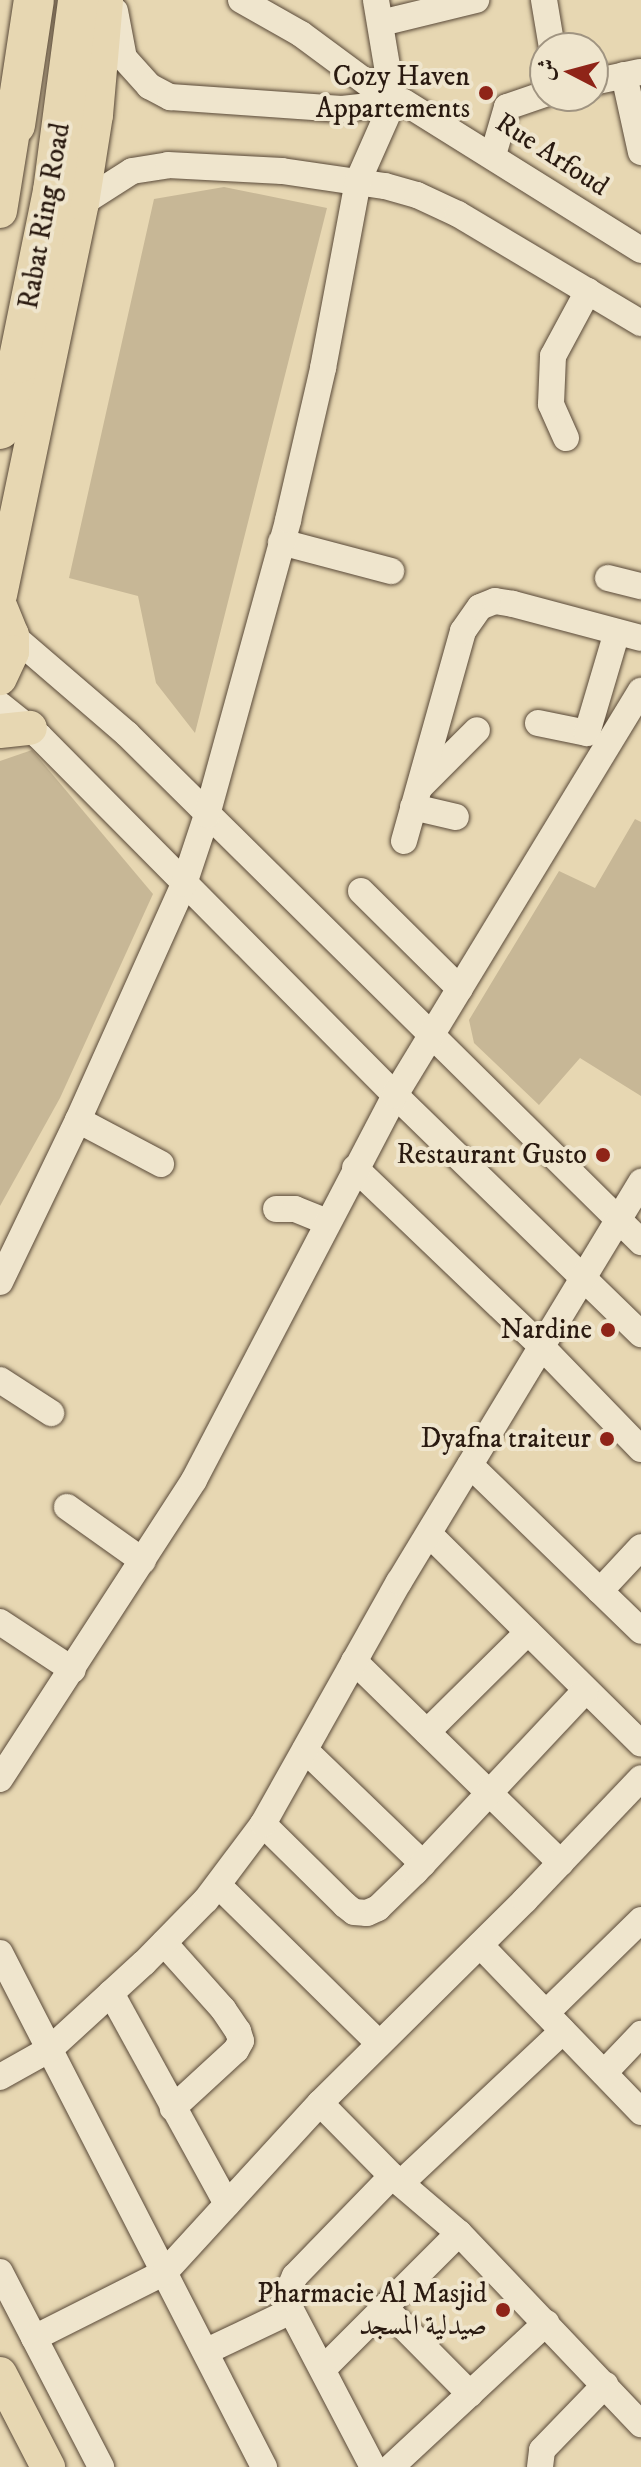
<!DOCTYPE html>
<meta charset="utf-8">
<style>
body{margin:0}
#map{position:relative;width:641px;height:2467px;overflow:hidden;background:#e7d7b2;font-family:"IM FELL DW Pica",Amiri,serif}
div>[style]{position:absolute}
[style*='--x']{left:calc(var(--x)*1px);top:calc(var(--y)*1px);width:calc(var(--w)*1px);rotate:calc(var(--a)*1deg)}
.green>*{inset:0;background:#c7b796}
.roads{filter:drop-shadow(0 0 2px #594938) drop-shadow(0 0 2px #594938)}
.minor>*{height:26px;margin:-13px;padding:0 13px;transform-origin:13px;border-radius:13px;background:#efe5cd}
.major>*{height:34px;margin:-17px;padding:0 17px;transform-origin:17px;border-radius:17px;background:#e7d7b2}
.highway>*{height:40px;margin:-20px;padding:0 20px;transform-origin:20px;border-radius:20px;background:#e7d7b2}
.dots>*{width:22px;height:22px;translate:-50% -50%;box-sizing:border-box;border:4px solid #efe5cd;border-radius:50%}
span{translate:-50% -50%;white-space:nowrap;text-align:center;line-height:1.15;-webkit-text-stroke:8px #efe5cd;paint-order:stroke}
.poi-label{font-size:28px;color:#2a1a10}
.right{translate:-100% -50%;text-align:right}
.street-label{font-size:28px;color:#2a1a10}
.north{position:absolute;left:529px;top:32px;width:80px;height:80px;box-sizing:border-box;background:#efe5cd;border:2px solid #a09481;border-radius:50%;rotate:276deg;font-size:22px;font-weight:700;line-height:32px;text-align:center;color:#2a1a10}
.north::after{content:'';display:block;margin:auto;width:28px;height:36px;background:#8f2418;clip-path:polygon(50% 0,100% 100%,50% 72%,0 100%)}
</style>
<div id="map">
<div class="green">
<div style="clip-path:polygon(224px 187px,327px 208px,195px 733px,156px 683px,138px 596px,69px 578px,154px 199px)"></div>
<div style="clip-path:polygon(32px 750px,153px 894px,60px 1098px,0 1206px,0 761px)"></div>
<div style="clip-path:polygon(635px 819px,641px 822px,641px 1096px,580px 1058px,539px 1105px,474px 1043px,469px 1020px,559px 871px,595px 888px)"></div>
</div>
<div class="roads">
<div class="minor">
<div style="--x:241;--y:0;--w:69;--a:29.5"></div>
<div style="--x:301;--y:34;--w:114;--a:36.5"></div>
<div style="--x:544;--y:0;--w:49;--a:80.5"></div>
<div style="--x:115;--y:11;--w:48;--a:79.2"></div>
<div style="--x:124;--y:58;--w:38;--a:48"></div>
<div style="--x:149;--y:86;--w:24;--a:28"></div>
<div style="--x:170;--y:97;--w:172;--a:4"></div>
<div style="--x:342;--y:109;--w:62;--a:-6.4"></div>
<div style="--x:404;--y:102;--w:279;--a:32"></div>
<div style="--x:381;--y:23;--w:98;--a:-13.6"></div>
<div style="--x:624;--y:75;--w:79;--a:77.6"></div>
<div style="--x:593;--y:82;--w:48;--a:-12"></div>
<div style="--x:493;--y:155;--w:50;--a:-73.7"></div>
<div style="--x:507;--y:107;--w:40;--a:-18.9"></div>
<div style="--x:82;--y:203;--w:59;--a:-32.6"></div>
<div style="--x:132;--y:171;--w:36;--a:-9"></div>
<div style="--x:168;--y:165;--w:114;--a:3"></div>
<div style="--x:282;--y:171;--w:104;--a:8.3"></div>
<div style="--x:385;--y:186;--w:33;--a:16"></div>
<div style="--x:417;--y:195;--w:45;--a:24.9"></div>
<div style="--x:458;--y:214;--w:213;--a:30.8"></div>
<div style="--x:566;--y:438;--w:37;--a:-114"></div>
<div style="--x:551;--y:404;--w:48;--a:-87.6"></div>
<div style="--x:553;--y:356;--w:74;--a:-61.7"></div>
<div style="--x:281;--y:542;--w:114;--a:14.8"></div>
<div style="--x:608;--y:578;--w:34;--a:14"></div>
<div style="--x:12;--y:635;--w:152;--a:40.7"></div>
<div style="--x:127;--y:734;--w:723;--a:44.66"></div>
<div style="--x:0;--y:705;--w:50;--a:38.5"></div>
<div style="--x:39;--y:736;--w:506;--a:45.24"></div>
<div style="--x:395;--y:1095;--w:343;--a:44.2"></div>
<div style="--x:538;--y:723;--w:50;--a:11.5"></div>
<div style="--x:587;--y:733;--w:105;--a:-73.5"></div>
<div style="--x:421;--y:786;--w:79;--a:-45"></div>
<div style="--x:413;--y:807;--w:44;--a:13.1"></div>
<div style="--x:404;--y:841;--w:218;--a:-74.3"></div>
<div style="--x:463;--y:631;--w:29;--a:-55"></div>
<div style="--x:480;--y:607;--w:16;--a:-22"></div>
<div style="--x:495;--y:601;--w:18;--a:9"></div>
<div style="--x:513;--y:604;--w:132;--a:14.9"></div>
<div style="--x:361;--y:891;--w:139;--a:44.7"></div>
<div style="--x:78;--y:1120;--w:94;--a:27.9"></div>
<div style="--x:355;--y:1168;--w:259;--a:43.7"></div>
<div style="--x:542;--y:1347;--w:142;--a:45.9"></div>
<div style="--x:276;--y:1209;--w:19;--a:0"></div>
<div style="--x:295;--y:1209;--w:35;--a:22"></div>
<div style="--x:0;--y:1282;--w:180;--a:-64.3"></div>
<div style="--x:78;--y:1120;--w:259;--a:-65.8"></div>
<div style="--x:184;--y:884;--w:73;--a:-71.6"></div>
<div style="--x:207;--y:815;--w:306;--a:-74.6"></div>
<div style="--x:288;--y:520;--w:156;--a:-77"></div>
<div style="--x:323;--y:368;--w:190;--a:-79.4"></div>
<div style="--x:358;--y:181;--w:86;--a:-66.1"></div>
<div style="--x:393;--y:102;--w:103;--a:-99.5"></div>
<div style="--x:0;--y:1380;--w:61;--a:32.9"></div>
<div style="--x:470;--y:1465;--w:238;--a:44.1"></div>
<div style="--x:67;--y:1507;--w:93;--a:35.4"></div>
<div style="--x:429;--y:1534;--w:298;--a:44.7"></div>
<div style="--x:600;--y:1591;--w:60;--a:-47"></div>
<div style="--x:0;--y:1622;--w:87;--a:33.3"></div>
<div style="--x:354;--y:1661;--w:289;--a:44.3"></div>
<div style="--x:427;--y:1732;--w:142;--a:-44.7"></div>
<div style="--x:305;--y:1750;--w:164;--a:44"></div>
<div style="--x:0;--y:1779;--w:356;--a:-57"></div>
<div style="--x:194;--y:1480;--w:434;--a:-62.4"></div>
<div style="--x:395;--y:1095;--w:473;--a:-58.7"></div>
<div style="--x:263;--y:1824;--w:115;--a:44.6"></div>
<div style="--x:345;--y:1905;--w:11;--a:38"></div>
<div style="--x:354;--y:1912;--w:13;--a:4"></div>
<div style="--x:367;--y:1913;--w:12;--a:-24"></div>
<div style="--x:378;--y:1908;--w:52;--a:-44.2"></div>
<div style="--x:415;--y:1872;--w:248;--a:-46.8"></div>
<div style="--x:218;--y:1885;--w:226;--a:44.5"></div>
<div style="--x:164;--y:1943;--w:89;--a:48.2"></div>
<div style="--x:223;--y:2009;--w:27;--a:56"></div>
<div style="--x:238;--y:2031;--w:10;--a:73"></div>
<div style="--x:241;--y:2041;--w:10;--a:119"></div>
<div style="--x:236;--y:2050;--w:86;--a:137.4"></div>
<div style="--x:480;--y:1945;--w:232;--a:46"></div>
<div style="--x:0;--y:1953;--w:578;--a:62.81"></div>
<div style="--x:111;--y:1993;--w:241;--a:61.2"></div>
<div style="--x:546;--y:2013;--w:133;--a:-44.4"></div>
<div style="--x:604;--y:2073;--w:54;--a:-46.5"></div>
<div style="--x:0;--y:2077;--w:57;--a:-29.2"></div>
<div style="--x:50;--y:2049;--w:127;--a:-42.5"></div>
<div style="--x:144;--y:1963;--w:88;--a:-45.5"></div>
<div style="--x:206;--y:1900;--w:95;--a:-53.1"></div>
<div style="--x:263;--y:1824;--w:278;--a:-60.7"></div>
<div style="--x:399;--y:1582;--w:468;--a:-58.8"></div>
<div style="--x:320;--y:2103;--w:103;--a:45.4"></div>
<div style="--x:392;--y:2176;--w:88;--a:40.4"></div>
<div style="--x:459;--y:2233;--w:264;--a:46.4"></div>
<div style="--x:401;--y:2183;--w:222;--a:-43.2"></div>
<div style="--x:0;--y:2272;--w:220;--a:62.6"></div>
<div style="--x:385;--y:2308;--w:121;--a:45.3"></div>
<div style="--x:34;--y:2338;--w:147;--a:-26.7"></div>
<div style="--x:165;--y:2272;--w:229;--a:-47.5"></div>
<div style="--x:320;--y:2103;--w:289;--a:-44.7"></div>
<div style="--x:525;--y:1900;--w:168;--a:-46.4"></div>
<div style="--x:207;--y:2351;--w:93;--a:-25.5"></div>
<div style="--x:323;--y:2369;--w:192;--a:-45"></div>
<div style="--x:373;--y:2467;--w:190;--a:-117.6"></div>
<div style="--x:285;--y:2299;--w:25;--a:-67"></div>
<div style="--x:295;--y:2276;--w:139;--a:-45.9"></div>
<div style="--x:391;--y:2467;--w:212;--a:-42.9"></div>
<div style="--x:540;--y:2467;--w:17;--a:-83"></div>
<div style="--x:542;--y:2450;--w:91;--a:-45.9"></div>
</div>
<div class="major">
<div style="--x:0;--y:211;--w:112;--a:-80.8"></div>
<div style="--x:0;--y:595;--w:400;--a:-78.2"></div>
<div style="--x:82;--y:203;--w:89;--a:-81"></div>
<div style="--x:96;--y:115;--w:115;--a:-85"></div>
<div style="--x:0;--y:606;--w:31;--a:68"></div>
<div style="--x:12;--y:635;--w:17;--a:90"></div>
<div style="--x:12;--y:652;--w:29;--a:115"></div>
<div style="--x:0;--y:731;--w:30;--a:-6"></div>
<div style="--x:0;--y:2374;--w:105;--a:62.7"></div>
</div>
<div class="highway">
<div style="--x:15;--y:125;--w:126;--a:-81.4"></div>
<div style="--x:0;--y:429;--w:68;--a:-74.7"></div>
<div style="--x:18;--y:363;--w:176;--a:-78.5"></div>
<div style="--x:53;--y:191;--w:193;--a:-82.5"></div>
</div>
</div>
<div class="dots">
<div style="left:486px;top:93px;background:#8f2418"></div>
<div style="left:603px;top:1155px;background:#8f2418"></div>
<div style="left:608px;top:1330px;background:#8f2418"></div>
<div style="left:607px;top:1439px;background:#8f2418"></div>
<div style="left:503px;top:2310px;background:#8f2418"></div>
</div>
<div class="poi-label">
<span class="right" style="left:470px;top:93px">Cozy Haven<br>Appartements</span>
<span class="right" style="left:587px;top:1155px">Restaurant Gusto</span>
<span class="right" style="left:592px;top:1330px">Nardine</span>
<span class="right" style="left:591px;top:1439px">Dyafna traiteur</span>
<span class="right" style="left:487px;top:2310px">Pharmacie Al Masjid<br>صيدلية المسجد</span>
</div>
<div class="street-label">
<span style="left:552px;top:155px;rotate:33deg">Rue Arfoud</span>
<span style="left:45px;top:216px;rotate:-80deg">Rabat Ring Road</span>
</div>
<div class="north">ش</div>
</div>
